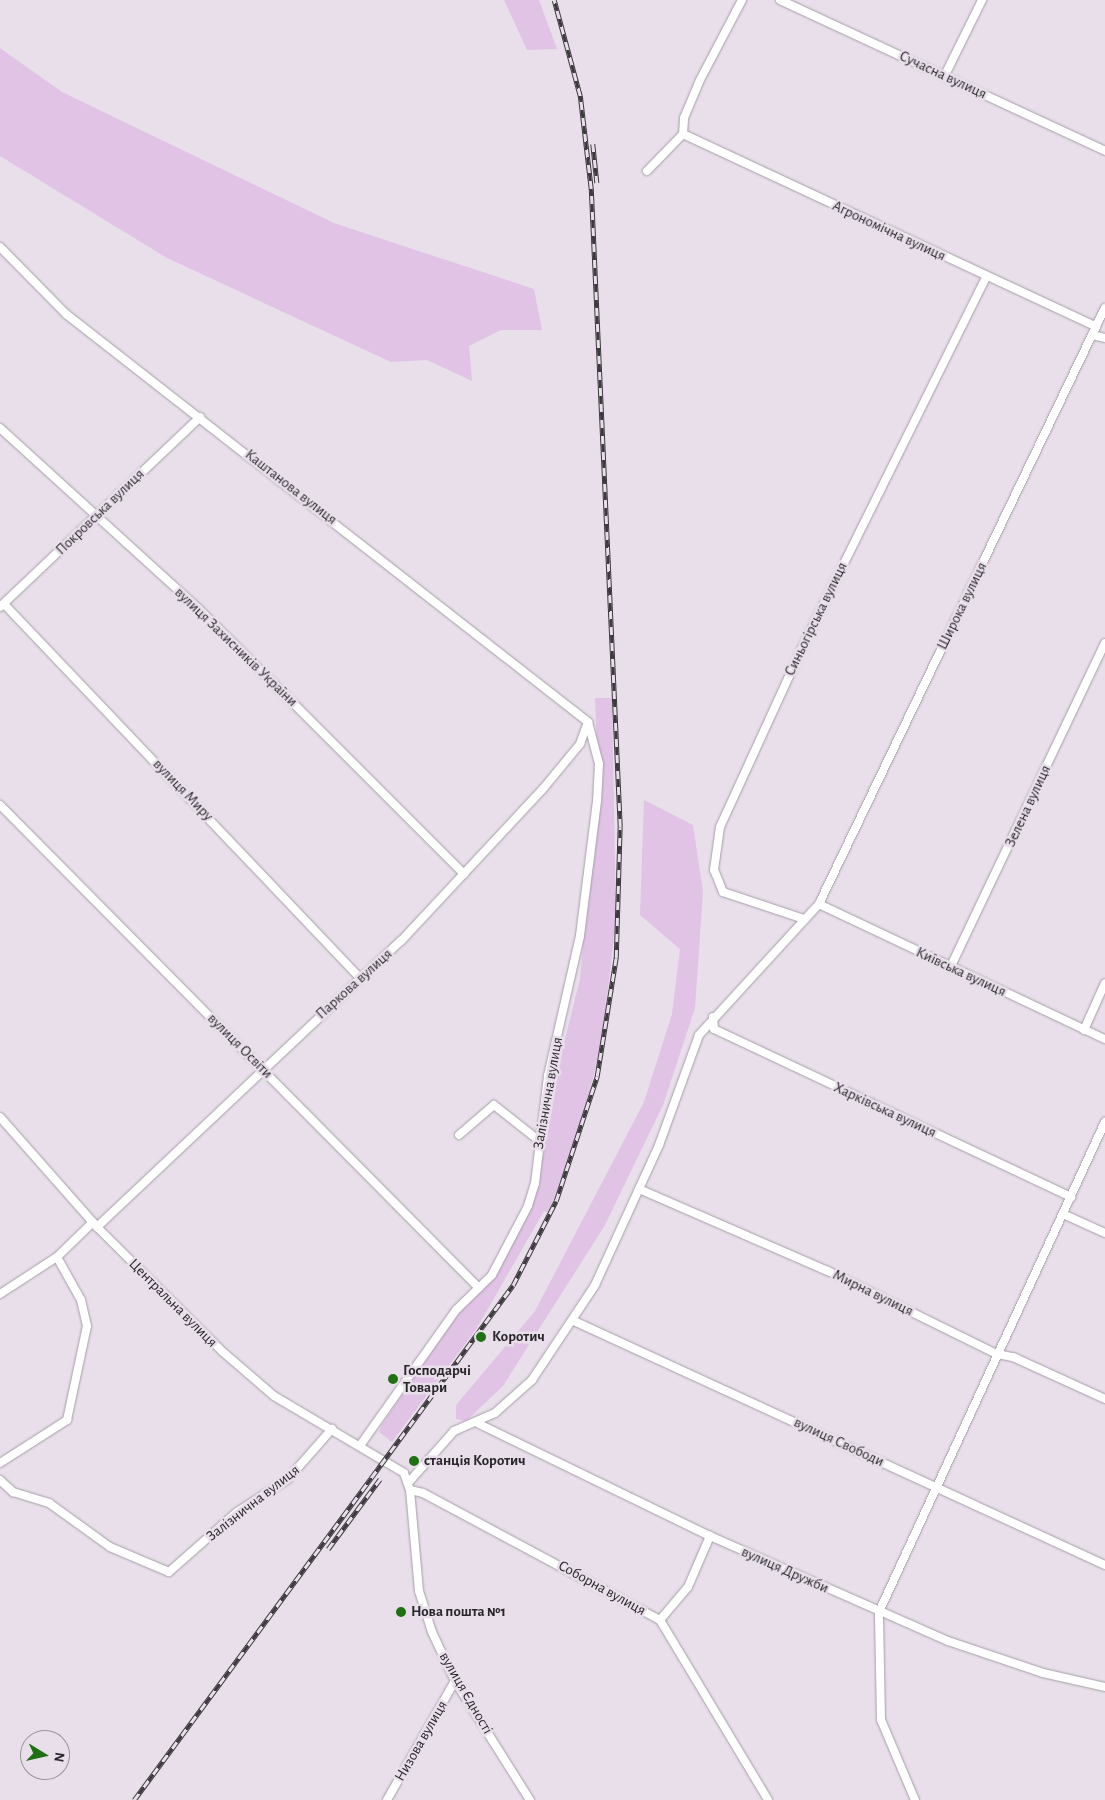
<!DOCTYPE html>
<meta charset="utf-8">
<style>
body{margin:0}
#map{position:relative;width:1105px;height:1800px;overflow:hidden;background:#e8dfea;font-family:"Alegreya Sans",sans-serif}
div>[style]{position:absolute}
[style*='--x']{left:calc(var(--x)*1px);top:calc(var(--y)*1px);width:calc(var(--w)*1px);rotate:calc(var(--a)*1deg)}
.green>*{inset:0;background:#e1c3e6}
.roads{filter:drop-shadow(0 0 1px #a69da8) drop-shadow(0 0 1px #a69da8)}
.minor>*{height:8px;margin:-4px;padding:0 4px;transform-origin:4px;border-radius:4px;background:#fff}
.rail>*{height:4.5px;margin-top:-2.25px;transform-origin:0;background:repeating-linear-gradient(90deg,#e8dfea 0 8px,#3d3a3e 0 16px);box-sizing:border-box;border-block:1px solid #3d3a3e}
.dots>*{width:14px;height:14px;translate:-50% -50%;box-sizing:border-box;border:2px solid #e8dfea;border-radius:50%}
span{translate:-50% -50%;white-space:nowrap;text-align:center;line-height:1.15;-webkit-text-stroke:5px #e8dfea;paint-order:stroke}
.street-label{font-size:15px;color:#2a272b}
.poi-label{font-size:15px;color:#2a272b;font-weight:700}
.left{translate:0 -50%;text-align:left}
.north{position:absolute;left:20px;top:1730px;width:50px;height:50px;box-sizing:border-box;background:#e8dfea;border:1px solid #9c959e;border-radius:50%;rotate:99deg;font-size:14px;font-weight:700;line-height:20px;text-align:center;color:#2a272b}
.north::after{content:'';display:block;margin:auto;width:18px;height:22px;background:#216f15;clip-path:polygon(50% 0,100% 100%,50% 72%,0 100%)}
</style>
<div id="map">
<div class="green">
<div style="clip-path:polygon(504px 0,539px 0,557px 49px,527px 50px)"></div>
<div style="clip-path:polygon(0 48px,62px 92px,334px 223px,534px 289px,542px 330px,501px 330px,469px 346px,472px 381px,427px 360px,391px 362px,167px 258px,0 156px)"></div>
<div style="clip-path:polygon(595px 698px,612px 698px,616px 919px,602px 1042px,583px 1117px,549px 1213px,544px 1211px,477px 1328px,392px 1442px,379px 1432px,381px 1426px,457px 1314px,484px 1285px,527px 1208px,542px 1161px,545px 1119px,580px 979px,598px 773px)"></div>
<div style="clip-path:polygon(644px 800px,693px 825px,703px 892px,695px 1008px,663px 1105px,605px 1225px,503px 1386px,466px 1421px,456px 1419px,456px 1405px,535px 1311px,644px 1102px,672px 1014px,680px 949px,640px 915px)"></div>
</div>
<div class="roads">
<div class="minor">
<div style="--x:780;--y:0;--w:358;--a:24.9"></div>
<div style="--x:945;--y:75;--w:84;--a:-63.7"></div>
<div style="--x:683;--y:134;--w:456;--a:25"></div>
<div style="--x:647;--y:171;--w:52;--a:-45.8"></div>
<div style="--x:683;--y:134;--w:16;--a:-86"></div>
<div style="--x:684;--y:118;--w:41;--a:-67.2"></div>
<div style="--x:700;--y:80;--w:90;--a:-62.3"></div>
<div style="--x:0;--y:247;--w:94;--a:45.4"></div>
<div style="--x:66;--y:314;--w:663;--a:38.01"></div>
<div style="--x:588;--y:722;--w:43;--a:75.3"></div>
<div style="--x:599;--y:764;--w:37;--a:93"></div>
<div style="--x:597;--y:801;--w:136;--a:97.2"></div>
<div style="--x:580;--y:936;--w:144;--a:102.9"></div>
<div style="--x:548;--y:1076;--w:108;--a:96.9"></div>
<div style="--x:535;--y:1183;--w:24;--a:107"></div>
<div style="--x:528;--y:1206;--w:78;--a:117.6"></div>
<div style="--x:492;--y:1275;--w:50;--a:135.8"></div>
<div style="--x:456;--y:1310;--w:164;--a:125.3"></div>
<div style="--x:1092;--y:335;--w:13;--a:13"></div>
<div style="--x:0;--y:428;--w:269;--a:42.3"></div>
<div style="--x:199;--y:609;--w:375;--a:45"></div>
<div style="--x:4;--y:604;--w:516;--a:46.41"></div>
<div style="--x:0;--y:607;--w:276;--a:-43.5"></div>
<div style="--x:0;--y:805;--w:680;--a:45.24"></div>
<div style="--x:819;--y:904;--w:316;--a:25.3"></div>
<div style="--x:804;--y:919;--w:85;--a:-161.6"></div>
<div style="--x:723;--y:892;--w:24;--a:-112"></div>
<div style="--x:714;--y:870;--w:43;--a:-82.1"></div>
<div style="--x:720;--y:827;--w:199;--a:-65.4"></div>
<div style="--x:803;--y:646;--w:413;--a:-63.6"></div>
<div style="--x:950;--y:968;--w:360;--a:-64.5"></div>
<div style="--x:713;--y:1017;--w:12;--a:85"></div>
<div style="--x:714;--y:1029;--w:395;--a:25.2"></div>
<div style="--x:1084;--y:1030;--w:51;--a:-65.9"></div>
<div style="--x:0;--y:1117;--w:147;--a:48.6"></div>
<div style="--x:97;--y:1227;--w:177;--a:44.8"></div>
<div style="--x:223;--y:1352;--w:67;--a:40.8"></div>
<div style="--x:274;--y:1396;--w:151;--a:30.6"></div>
<div style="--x:404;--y:1473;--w:18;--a:71"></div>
<div style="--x:410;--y:1490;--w:101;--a:84.9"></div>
<div style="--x:419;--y:1591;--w:43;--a:72.4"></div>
<div style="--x:432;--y:1632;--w:54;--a:64.9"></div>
<div style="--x:455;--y:1681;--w:141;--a:57.8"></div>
<div style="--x:459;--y:1135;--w:46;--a:-40.6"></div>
<div style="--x:494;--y:1105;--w:55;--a:38.3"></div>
<div style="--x:639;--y:1189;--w:206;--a:23.5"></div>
<div style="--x:828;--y:1271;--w:188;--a:26.2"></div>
<div style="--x:997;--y:1354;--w:16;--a:11"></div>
<div style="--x:1013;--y:1357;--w:101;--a:24.5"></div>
<div style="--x:1063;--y:1214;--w:46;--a:24.3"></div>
<div style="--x:97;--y:1227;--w:417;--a:-43.3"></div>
<div style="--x:401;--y:941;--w:207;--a:-47"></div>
<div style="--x:542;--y:790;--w:60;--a:-50.4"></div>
<div style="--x:580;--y:744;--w:23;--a:-70"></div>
<div style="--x:0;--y:1294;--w:68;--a:-33"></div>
<div style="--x:57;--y:1257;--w:50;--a:-44.2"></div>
<div style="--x:574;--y:1321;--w:584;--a:24.68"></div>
<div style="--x:477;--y:1423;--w:259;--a:25.9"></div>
<div style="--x:710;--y:1536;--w:260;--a:23.8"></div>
<div style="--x:948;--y:1641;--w:100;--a:18.6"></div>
<div style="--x:1043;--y:1673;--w:64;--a:12.7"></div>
<div style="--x:0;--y:1463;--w:80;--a:-32.7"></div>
<div style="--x:67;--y:1420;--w:96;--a:-78"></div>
<div style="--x:87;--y:1326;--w:27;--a:-103"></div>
<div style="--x:81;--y:1300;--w:49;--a:-119.2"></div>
<div style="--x:0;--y:1480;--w:18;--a:43"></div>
<div style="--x:13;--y:1492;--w:38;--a:17"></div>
<div style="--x:49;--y:1503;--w:75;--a:35.8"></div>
<div style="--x:110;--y:1547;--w:64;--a:23"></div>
<div style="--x:169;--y:1572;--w:91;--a:-41.4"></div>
<div style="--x:237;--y:1512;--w:61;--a:-32.9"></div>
<div style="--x:288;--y:1479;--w:67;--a:-48.7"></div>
<div style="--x:408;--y:1483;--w:69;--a:-48.5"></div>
<div style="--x:454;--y:1431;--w:45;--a:-23.7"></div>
<div style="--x:495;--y:1413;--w:50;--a:-41.7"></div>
<div style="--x:532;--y:1380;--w:114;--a:-56.4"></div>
<div style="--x:595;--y:1285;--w:154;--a:-65.4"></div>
<div style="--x:659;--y:1145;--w:117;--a:-70"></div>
<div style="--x:699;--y:1035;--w:178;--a:-47.5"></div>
<div style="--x:819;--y:904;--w:661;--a:-64.37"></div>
<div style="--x:410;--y:1490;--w:13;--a:13"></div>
<div style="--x:423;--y:1493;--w:269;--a:28.2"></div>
<div style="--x:660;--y:1620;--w:210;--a:59"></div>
<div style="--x:660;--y:1620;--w:43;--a:-49.7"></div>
<div style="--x:688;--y:1587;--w:56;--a:-66.7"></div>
<div style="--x:387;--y:1800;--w:137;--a:-60.3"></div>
<div style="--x:915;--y:1800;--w:87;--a:-113"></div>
<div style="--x:881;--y:1720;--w:108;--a:-91.1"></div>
<div style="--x:879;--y:1612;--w:540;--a:-65.24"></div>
</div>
</div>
<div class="rail">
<div style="--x:593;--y:144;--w:39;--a:84"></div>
<div style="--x:328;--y:1549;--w:87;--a:-53.4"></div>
<div style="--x:134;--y:1800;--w:639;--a:-53.65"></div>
<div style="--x:513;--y:1285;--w:94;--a:-62.9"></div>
<div style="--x:556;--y:1201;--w:132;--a:-71.8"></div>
<div style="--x:597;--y:1076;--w:120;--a:-80.9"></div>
<div style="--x:616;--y:958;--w:131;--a:-88.3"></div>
<div style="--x:620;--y:827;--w:639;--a:-92.6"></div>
<div style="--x:591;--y:189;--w:94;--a:-96.7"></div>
<div style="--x:580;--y:96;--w:99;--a:-105.2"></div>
</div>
<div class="dots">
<div style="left:481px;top:1337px;background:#216f15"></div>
<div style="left:393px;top:1379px;background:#216f15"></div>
<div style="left:414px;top:1461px;background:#216f15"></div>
<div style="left:401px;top:1612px;background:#216f15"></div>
</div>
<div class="street-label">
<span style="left:943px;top:75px;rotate:25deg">Сучасна вулиця</span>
<span style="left:889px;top:231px;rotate:25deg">Агрономічна вулиця</span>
<span style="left:291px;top:487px;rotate:38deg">Каштанова вулиця</span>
<span style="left:100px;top:512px;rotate:-44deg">Покровська вулиця</span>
<span style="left:962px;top:606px;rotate:-64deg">Широка вулиця</span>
<span style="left:816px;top:619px;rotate:-64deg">Синьогірська вулиця</span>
<span style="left:236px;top:647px;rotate:44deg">вулиця Захисників України</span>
<span style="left:183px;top:790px;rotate:46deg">вулиця Миру</span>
<span style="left:1028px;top:806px;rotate:-65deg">Зелена вулиця</span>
<span style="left:961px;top:972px;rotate:25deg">Київська вулиця</span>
<span style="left:354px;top:984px;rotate:-42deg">Паркова вулиця</span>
<span style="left:240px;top:1046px;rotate:45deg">вулиця Освіти</span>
<span style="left:548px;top:1093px;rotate:-80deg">Залізнична вулиця</span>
<span style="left:885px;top:1110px;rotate:25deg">Харківська вулиця</span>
<span style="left:873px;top:1293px;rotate:26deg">Мирна вулиця</span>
<span style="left:173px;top:1303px;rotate:45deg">Центральна вулиця</span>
<span style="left:839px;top:1442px;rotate:25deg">вулиця Свободи</span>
<span style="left:253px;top:1503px;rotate:-38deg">Залізнична вулиця</span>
<span style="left:785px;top:1570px;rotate:24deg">вулиця Дружби</span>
<span style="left:602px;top:1588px;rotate:29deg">Соборна вулиця</span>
<span style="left:466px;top:1693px;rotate:60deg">вулиця Єдності</span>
<span style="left:421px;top:1741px;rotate:-60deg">Низова вулиця</span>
</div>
<div class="poi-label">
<span class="left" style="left:492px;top:1337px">Коротич</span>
<span class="left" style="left:403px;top:1379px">Господарчі<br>Товари</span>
<span class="left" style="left:424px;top:1461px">станція Коротич</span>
<span class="left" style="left:411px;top:1612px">Нова пошта №1</span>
</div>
<div class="north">N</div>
</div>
